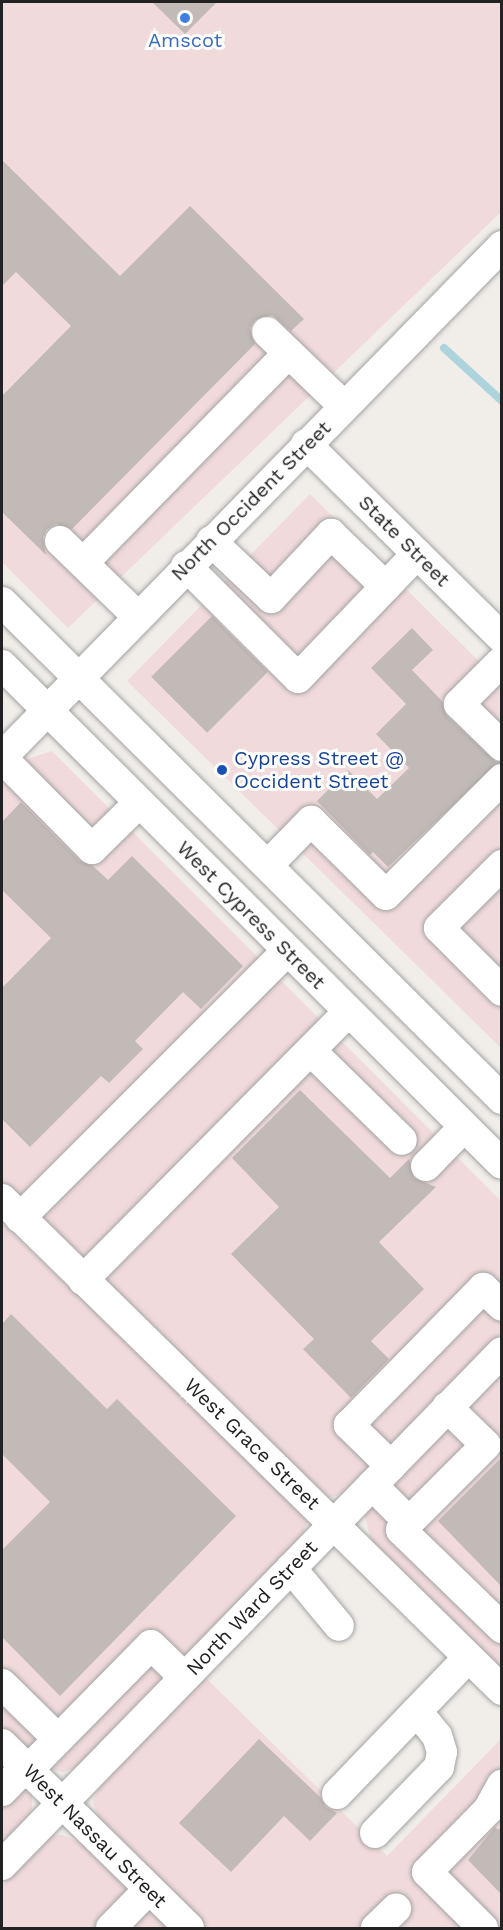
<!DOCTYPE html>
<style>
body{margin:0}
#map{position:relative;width:503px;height:1930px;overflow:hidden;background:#f1eee9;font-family:"Work Sans",sans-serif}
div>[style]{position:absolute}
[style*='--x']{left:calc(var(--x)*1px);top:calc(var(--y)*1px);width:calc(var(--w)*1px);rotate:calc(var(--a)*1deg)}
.commercial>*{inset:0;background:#f1dadb}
.stream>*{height:8px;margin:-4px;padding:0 4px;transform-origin:4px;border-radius:4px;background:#add4dc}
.building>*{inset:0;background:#c2bab6;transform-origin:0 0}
.roads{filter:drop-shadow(0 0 2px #a3a3a3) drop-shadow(0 0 2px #a3a3a3)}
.minor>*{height:30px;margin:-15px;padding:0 15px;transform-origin:15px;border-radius:15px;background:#fff}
.dots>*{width:16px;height:16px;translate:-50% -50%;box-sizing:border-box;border:3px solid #fff;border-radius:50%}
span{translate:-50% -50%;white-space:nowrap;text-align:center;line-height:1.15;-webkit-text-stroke:6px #fff;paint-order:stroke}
.shop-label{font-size:20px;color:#366cbe}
.street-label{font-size:20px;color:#222}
.transit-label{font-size:20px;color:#164399}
.left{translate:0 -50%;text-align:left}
.frame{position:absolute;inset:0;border:3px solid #222;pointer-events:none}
</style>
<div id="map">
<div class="commercial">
<div style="clip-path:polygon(2px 2px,501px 2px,501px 212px,68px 628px,2px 562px)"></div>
<div style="clip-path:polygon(310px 494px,501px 683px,501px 1048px,127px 681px)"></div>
<div style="clip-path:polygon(52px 751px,501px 1201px,501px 1333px,344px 1494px,330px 1497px,317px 1492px,2px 1185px,2px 786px,27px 759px)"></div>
<div style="clip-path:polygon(2px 1223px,304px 1513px,307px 1522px,302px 1538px,83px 1765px,63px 1772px,44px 1767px,2px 1726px)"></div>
<div style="clip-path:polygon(501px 1370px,501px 1675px,373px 1548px,365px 1517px,366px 1508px)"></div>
<div style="clip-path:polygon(203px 1675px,387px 1856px,501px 1739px,501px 1928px,206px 1928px,99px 1821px,93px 1802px,101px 1782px)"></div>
<div style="clip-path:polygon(2px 1761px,32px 1791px,32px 1808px,24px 1826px,2px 1848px)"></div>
<div style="clip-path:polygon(49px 1835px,63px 1835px,89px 1847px,172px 1928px,2px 1928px,2px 1885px)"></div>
</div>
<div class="stream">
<div style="--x:444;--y:348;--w:79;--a:42.4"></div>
</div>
<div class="building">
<div style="clip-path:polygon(152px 2px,217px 2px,185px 34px)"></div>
<div style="clip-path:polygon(2px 160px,120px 276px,190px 206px,304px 319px,291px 331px,272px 315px,255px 320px,250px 328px,255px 344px,72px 529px,56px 524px,47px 529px,43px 537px,46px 555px,2px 512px,2px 396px,71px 326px,16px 272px,2px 286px)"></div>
<div style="left:212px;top:616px;width:79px;height:86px;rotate:45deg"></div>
<div style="clip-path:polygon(412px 628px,433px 650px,412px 670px,442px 701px,447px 716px,497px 763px,388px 867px,373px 852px,370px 855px,317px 801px,348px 770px,377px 799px,409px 768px,376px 734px,406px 704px,371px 668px)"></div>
<div style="clip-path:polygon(21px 802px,80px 861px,93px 866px,108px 880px,132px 856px,243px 966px,201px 1009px,183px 992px,135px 1041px,143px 1049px,109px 1083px,101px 1076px,30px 1147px,2px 1119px,2px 988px,51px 938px,2px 890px,2px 822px)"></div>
<div style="clip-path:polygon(300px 1090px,390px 1178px,409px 1159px,414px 1178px,436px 1187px,379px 1242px,424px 1289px,371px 1341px,389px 1359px,351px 1398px,303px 1349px,314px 1339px,231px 1254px,279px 1207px,232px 1158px)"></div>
<div style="clip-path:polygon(11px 1314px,107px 1409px,117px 1399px,236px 1516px,60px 1696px,2px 1637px,2px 1550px,50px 1502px,2px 1454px,2px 1324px)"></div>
<div style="clip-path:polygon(501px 1458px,501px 1586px,438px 1521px)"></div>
<div style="clip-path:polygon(259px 1739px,320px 1797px,326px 1807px,337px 1813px,310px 1841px,284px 1816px,231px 1872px,179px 1823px)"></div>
<div style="clip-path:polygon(495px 1827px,498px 1830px,501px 1827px,501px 1894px,468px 1860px)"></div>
</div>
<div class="roads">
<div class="minor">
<div style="--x:267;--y:332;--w:107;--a:43.9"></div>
<div style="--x:306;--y:444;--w:276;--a:44.7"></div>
<div style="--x:60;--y:541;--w:107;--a:44.2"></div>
<div style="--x:211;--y:541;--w:83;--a:43.5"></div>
<div style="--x:271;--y:598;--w:88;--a:-46.8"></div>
<div style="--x:331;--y:534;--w:76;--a:43.9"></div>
<div style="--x:83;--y:563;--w:294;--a:-45.6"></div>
<div style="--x:186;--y:566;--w:158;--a:45"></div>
<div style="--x:298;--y:678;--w:172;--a:-46.2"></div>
<div style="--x:2;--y:602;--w:705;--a:44.83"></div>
<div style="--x:502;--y:661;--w:61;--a:135"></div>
<div style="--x:459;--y:704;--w:60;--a:44.3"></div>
<div style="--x:2;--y:665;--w:706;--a:44.94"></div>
<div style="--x:2;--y:757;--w:715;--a:-45.62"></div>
<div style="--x:2;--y:758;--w:128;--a:45.3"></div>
<div style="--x:92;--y:849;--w:66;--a:-44.4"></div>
<div style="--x:268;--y:865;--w:62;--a:-45.7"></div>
<div style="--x:311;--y:821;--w:105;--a:44.6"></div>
<div style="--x:386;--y:895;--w:164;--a:-45"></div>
<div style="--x:502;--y:865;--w:89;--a:135"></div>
<div style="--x:439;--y:928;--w:89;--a:45"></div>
<div style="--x:311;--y:1051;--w:127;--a:44.4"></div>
<div style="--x:426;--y:1166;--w:54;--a:-45.7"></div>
<div style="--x:2;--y:1199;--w:701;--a:44.48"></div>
<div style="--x:20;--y:1218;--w:378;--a:-45"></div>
<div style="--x:83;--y:1280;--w:377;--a:-45.3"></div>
<div style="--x:447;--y:1407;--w:54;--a:44.3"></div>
<div style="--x:486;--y:1445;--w:120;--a:135"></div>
<div style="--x:401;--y:1530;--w:141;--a:44.1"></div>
<div style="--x:391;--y:1466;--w:59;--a:-135.7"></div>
<div style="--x:349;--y:1425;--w:192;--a:-45.6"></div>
<div style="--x:483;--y:1288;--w:26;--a:43"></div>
<div style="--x:372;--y:1485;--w:52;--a:45"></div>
<div style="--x:291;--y:1568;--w:75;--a:50.4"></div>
<div style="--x:2;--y:1684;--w:78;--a:44.5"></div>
<div style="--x:2;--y:1744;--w:262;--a:44.5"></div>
<div style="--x:28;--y:1770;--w:175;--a:-45.5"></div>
<div style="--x:151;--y:1645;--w:46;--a:44.1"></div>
<div style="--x:2;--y:1791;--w:33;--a:-46"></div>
<div style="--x:337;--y:1794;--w:189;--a:-46.1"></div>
<div style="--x:375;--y:1833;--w:92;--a:-45.9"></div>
<div style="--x:439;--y:1767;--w:15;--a:-79"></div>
<div style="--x:442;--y:1752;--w:17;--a:-107"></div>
<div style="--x:437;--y:1736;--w:32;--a:-129"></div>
<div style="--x:2;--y:1865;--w:716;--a:-45.74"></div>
<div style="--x:111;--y:1928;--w:54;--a:-45.7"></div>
<div style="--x:376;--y:1928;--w:28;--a:-44"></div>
<div style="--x:483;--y:1928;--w:79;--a:-135"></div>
<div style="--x:427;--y:1872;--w:87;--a:-45.5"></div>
<div style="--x:488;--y:1810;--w:29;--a:-61"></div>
</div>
</div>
<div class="dots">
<div style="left:185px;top:18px;background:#3f7fe0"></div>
<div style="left:222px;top:770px;background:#1a4fb4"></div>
</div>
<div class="shop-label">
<span style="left:185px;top:40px">Amscot</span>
</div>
<div class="street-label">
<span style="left:251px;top:501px;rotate:-45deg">North Occident Street</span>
<span style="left:404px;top:541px;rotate:45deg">State Street</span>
<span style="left:251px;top:915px;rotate:45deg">West Cypress Street</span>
<span style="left:252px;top:1444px;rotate:44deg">West Grace Street</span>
<span style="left:252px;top:1608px;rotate:-46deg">North Ward Street</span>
<span style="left:95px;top:1836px;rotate:45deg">West Nassau Street</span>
</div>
<div class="transit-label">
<span class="left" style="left:234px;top:770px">Cypress Street @<br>Occident Street</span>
</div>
<div class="frame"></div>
</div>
